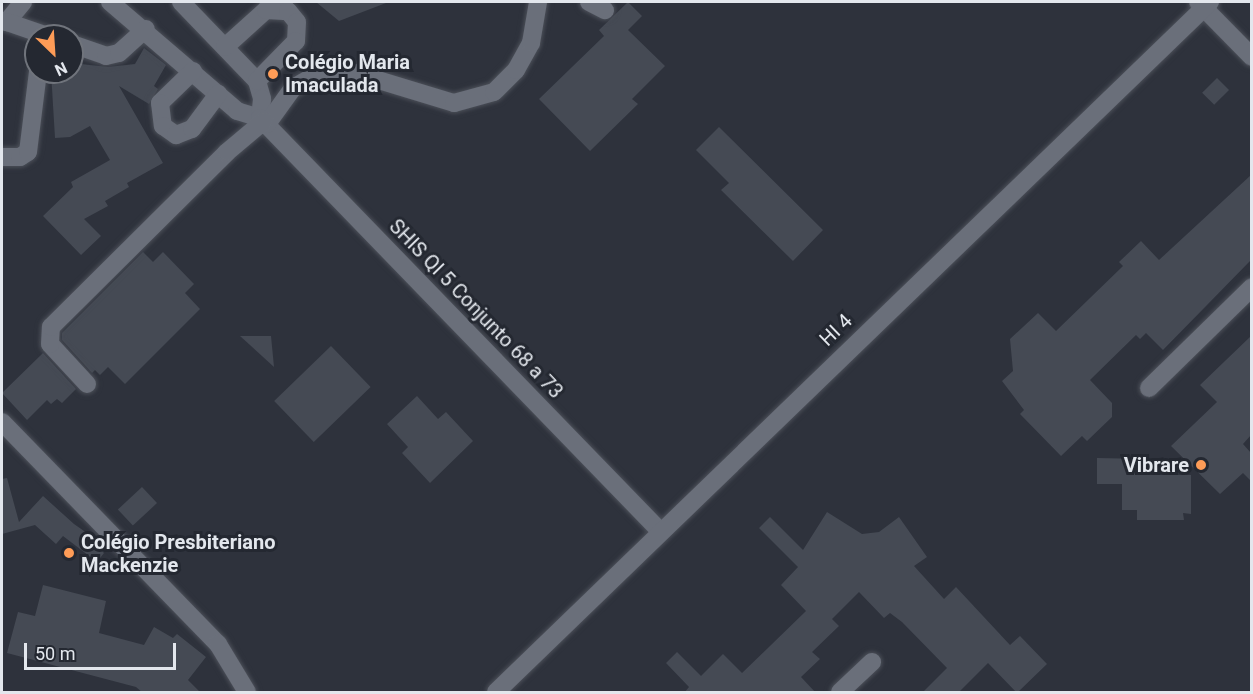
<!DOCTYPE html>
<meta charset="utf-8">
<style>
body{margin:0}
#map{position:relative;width:1253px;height:694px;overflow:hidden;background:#2e323c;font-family:Roboto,sans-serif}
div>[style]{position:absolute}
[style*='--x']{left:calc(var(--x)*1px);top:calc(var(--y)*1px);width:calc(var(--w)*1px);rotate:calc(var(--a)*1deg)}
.building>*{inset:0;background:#454a54;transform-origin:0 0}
.roads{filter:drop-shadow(0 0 2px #4b4f58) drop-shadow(0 0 2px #4b4f58)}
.minor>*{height:18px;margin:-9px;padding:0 9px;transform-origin:9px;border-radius:9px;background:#6a6f7a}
.dots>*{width:16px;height:16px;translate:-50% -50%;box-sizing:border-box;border:3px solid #242831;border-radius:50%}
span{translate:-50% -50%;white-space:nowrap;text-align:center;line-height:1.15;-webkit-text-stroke:6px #242831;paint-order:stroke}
.poi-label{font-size:20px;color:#e3e7ed;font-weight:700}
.left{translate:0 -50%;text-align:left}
.right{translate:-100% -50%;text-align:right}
.street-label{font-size:20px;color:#e3e7ed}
.frame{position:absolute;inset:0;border:3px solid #e3e7ed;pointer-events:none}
.north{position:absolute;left:24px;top:24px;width:60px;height:60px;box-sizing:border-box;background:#242831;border:2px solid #70747c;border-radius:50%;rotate:155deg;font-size:16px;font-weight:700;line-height:24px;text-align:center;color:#e3e7ed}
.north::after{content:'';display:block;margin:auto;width:21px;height:27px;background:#fe9c57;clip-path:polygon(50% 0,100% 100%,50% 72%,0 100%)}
.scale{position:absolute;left:24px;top:643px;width:152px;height:27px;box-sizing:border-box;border:3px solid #e3e7ed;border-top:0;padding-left:8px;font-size:18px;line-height:21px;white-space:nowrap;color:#e3e7ed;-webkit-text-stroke:4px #242831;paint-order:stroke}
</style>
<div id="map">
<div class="building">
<div style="clip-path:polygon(316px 2px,385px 2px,386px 3px,339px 21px)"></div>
<div style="clip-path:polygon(628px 2px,642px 16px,628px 30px,665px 66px,632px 99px,638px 104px,590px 151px,539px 99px,604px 36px,599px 30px)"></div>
<div style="clip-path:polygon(144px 48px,166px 65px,154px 86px,158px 89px,149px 104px,119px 86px,163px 163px,127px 183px,129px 187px,105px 201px,108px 206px,84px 219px,101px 236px,81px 255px,43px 216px,73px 187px,71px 182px,110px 160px,90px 126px,70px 137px,55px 138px,51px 72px,72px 72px,72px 63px,108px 67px,135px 64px)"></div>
<div style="left:1217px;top:78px;width:17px;height:21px;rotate:45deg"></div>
<div style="clip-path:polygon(719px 127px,823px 230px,793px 261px,721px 190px,729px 183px,696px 150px)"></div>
<div style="clip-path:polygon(1251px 175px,1251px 260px,1163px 350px,1146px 333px,1140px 339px,1136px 335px,1090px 380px,1112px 403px,1112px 417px,1087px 441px,1082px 436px,1061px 456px,1020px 414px,1024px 410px,1002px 381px,1013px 371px,1010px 339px,1038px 313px,1056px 331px,1123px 266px,1119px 262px,1141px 241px,1159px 260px)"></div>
<div style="clip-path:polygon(143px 252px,153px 262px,163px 252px,194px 284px,185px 293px,200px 309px,125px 384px,108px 367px,100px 375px,95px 370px,92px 373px,62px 340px,62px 333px)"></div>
<div style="clip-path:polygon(240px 336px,271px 336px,274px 367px)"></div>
<div style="clip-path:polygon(1251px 336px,1251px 435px,1243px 444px,1251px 453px,1251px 481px,1243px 473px,1220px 494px,1171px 446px,1217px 402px,1200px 385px)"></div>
<div style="left:331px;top:346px;width:57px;height:79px;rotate:46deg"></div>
<div style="clip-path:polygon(43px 353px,76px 389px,62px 403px,57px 399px,51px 404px,47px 400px,27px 420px,2px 393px)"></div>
<div style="clip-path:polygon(417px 396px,438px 419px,446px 412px,473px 441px,430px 483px,402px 453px,408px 447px,387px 424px)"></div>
<div style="clip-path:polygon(1097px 458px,1145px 459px,1144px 475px,1191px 475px,1191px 514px,1183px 513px,1184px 520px,1137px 520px,1137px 510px,1122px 510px,1122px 484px,1097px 484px)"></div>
<div style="clip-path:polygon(7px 478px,19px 522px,43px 496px,74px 524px,104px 545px,101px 550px,104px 553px,97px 562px,63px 536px,56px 544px,35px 525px,2px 534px,2px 479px)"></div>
<div style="left:142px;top:487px;width:22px;height:33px;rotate:47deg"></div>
<div style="clip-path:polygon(827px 512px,862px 534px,879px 532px,899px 517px,927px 557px,914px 566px,944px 599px,956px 587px,1010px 645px,1020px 636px,1047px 664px,1017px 693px,988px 663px,958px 693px,922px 693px,947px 668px,902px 622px,890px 613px,884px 618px,859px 592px,832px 619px,839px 626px,812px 652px,820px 659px,801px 677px,816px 693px,684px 693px,689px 687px,666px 663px,677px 652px,701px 676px,723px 654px,742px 673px,806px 611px,781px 585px,798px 567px,759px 528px,770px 517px,803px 550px)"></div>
<div style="clip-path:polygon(43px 585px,106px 601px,99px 633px,144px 645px,154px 627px,173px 638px,177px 634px,206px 657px,188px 680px,201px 693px,143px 693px,136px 687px,7px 653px,18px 612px,35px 616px)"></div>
</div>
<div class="roads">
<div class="minor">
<div style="--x:23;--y:2;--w:26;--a:129"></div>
<div style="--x:7;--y:22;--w:43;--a:18.9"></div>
<div style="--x:110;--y:2;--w:167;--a:40.6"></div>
<div style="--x:237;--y:111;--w:24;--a:17"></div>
<div style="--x:181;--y:2;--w:110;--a:46.1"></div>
<div style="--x:257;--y:81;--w:19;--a:74"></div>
<div style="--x:262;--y:99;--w:19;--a:96"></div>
<div style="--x:589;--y:2;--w:18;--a:27"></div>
<div style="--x:1198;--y:2;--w:77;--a:45.5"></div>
<div style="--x:72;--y:44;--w:36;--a:19"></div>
<div style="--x:106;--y:56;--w:13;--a:-13"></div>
<div style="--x:119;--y:53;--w:36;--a:-42"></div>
<div style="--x:225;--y:47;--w:55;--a:-42.1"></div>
<div style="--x:266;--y:10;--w:22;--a:3"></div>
<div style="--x:288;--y:11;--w:14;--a:51"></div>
<div style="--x:297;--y:22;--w:19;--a:93"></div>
<div style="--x:296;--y:41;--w:56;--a:134.3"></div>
<div style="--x:193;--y:71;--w:46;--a:135.9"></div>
<div style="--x:160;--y:103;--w:23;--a:83"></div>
<div style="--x:163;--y:126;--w:16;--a:35"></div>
<div style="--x:176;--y:135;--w:17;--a:-21"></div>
<div style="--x:192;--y:129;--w:44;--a:-53.4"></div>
<div style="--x:260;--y:118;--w:575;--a:45.92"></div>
<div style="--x:267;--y:124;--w:44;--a:-54.2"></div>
<div style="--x:293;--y:88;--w:20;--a:-30"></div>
<div style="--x:310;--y:78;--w:33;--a:-16"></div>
<div style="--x:342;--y:69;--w:117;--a:16.9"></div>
<div style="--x:454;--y:103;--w:41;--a:-15.4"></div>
<div style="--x:494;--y:92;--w:31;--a:-45"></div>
<div style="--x:516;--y:70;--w:31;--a:-61"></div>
<div style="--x:531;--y:43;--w:42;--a:-80.3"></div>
<div style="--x:2;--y:157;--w:18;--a:0"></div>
<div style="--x:20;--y:157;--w:9;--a:-32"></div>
<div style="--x:28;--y:152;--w:81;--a:-82.9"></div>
<div style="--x:87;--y:384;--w:54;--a:-132.8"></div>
<div style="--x:50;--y:344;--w:17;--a:-87"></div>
<div style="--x:51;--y:327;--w:248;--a:-44.8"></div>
<div style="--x:227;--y:152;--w:48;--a:-40"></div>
<div style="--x:1149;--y:388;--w:144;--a:-44.4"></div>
<div style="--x:2;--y:422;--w:310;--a:45.8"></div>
<div style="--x:218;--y:644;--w:56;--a:58.9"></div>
<div style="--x:496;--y:692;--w:993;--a:-44.02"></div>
<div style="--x:840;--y:692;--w:44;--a:-43.2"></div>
</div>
</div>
<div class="dots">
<div style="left:273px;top:74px;background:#fe9c57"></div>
<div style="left:1201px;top:465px;background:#fe9c57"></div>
<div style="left:69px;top:553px;background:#fe9c57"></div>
</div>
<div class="poi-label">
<span class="left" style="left:285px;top:74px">Colégio Maria<br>Imaculada</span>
<span class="right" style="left:1189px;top:465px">Vibrare</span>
<span class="left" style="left:81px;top:554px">Colégio Presbiteriano<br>Mackenzie</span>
</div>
<div class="street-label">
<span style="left:476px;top:309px;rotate:46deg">SHIS QI 5 Conjunto 68 a 73</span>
<span style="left:836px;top:330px;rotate:-44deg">HI 4</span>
</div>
<div class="frame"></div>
<div class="north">N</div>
<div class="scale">50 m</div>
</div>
